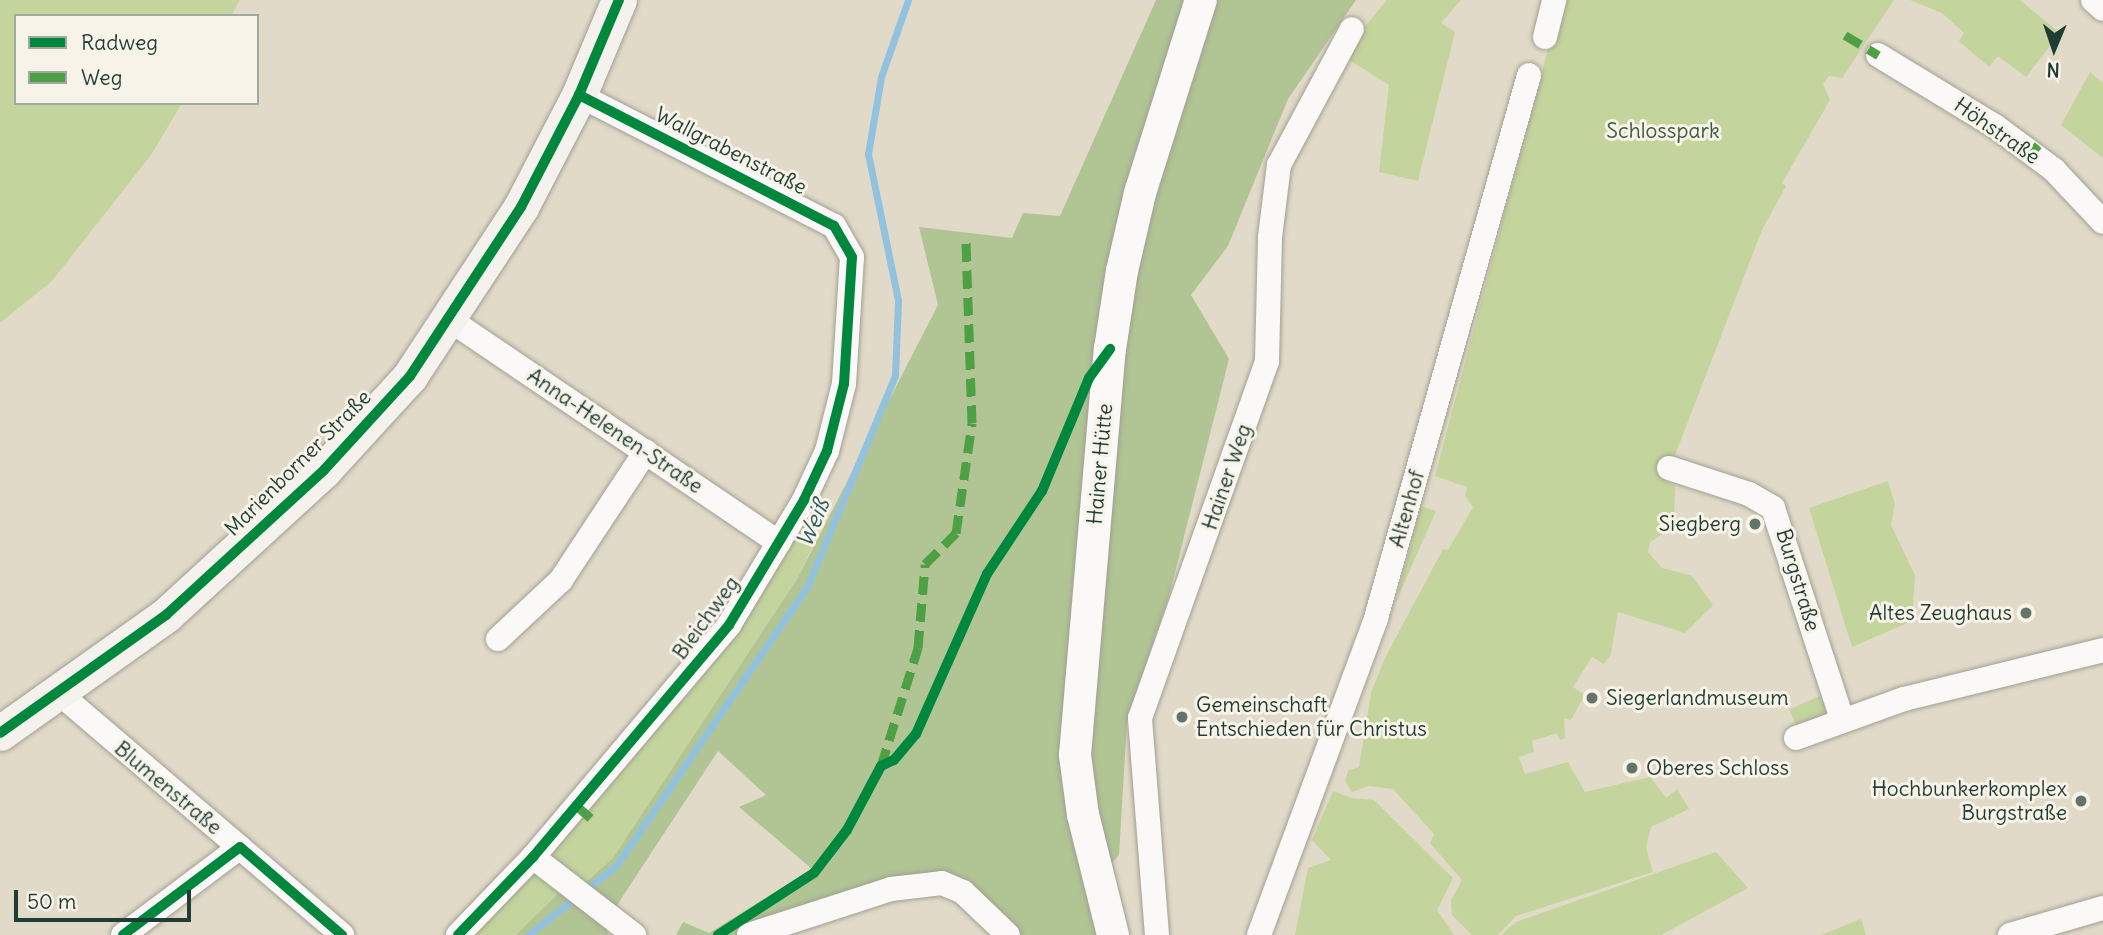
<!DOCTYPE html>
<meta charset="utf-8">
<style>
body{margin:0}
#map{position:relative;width:2103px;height:935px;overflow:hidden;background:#e2dac8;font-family:Delius,sans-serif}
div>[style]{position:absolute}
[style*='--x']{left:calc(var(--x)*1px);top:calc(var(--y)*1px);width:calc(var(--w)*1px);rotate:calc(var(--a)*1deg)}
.green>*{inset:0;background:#c4d49d;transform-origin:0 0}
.forest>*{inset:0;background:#b1c494}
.stream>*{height:7px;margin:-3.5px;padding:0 3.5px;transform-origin:3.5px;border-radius:3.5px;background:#93c2df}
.roads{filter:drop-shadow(0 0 2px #a1a094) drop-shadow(0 0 2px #a1a094)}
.minor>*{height:24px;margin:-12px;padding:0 12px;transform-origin:12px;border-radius:12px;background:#fbf9f7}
.tertiary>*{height:32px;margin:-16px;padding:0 16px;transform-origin:16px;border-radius:16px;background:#fbf9f7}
.secondary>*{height:35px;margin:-17.5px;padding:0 17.5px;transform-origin:17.5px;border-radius:17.5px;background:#f5f1ed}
.quiet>*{height:9px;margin-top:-4.5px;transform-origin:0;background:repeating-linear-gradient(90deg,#4da043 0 18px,transparent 0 27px)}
.cycleway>*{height:10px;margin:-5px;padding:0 5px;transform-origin:5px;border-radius:5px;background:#00873e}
.dots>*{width:19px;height:19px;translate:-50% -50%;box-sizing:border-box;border:4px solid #f7f3e8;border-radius:50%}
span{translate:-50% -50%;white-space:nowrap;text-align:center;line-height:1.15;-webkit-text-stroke:6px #f7f3e8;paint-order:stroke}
.park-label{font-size:21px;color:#3b5a42}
.street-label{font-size:21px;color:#1f3d34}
.poi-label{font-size:21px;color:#1f3d34}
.right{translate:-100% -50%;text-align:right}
.left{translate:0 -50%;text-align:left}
.water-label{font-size:23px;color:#345c61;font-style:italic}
.legend{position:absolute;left:14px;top:14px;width:245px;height:91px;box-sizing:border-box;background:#f7f3e8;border:2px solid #a1aaa0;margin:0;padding:9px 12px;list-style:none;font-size:21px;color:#1f3d34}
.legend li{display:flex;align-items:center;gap:14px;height:35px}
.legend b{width:35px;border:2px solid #a1aaa0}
.north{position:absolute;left:2019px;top:14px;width:70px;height:70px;-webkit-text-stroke:5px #f7f3e8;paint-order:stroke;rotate:182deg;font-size:19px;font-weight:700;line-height:28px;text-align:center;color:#1f3d34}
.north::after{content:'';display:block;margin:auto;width:24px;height:32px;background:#1f3d34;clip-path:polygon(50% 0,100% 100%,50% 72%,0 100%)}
.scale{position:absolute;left:14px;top:890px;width:177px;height:32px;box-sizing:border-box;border:4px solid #1f3d34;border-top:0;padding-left:9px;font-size:21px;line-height:24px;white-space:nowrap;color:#1f3d34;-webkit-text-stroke:5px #f7f3e8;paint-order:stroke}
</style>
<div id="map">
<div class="green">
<div style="clip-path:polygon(0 0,240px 0,231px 16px,16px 16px,16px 103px,182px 103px,151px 155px,52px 281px,0 323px)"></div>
<div style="clip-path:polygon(1387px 0,1461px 0,1441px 23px,1455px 32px,1418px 181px,1379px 172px,1389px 85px,1341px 55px)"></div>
<div style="clip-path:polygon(1561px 0,1894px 0,1842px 78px,1829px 76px,1823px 84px,1830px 100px,1782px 183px,1786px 186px,1762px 230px,1665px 481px,1675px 486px,1674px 516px,1668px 516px,1667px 531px,1650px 542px,1648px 552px,1662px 568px,1692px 576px,1713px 605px,1685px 633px,1618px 612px,1611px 654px,1604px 664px,1592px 657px,1573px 687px,1585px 695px,1571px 720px,1564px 718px,1565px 738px,1560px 740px,1557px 733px,1532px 741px,1534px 752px,1519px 757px,1525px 774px,1568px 762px,1585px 792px,1650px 777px,1666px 798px,1677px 789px,1689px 809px,1651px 827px,1646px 848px,1653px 872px,1516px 916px,1498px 935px,1472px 935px,1452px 915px,1451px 900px,1462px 880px,1430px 843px,1434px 834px,1393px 789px,1369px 786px,1352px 792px,1345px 781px,1348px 771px,1359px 767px,1371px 693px,1385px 658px,1443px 549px,1448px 550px,1473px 507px,1465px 496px,1467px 487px,1435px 476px)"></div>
<div style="clip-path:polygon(1910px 0,2020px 0,2060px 33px,2026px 77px,1998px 56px,1989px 67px,1959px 41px,1964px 33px,1942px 13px)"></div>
<div style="clip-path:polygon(2090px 72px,2103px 83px,2103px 158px,2061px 125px)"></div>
<div style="clip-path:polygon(1888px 481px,1895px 504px,1891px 525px,1915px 575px,1912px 621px,1852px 647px,1809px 508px)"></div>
<div style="clip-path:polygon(1421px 506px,1436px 511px,1395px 604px)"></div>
<div style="clip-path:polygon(801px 525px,818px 535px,797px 579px,613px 858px,581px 885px,554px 860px,555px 847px,698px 681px)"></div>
<div style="left:1824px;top:694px;width:20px;height:38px;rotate:66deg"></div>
<div style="clip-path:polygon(1333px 791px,1352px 798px,1374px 800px,1453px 878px,1437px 910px,1454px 935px,1295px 935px,1308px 868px,1331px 860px,1312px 840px)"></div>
<div style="clip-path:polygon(1716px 852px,1748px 888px,1661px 935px,1501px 935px,1516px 922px)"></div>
<div style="clip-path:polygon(529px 874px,539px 876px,560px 892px,537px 918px,516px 935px,471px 935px)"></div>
<div style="clip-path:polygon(1861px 919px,1866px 935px,1821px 935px)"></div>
</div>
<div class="forest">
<div style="clip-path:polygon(1156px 0,1356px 0,1288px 99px,1228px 246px,1191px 295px,1229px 359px,1169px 596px,1127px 722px,1119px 855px,1088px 889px,1099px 935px,997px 935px,944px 882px,786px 935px,676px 935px,683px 922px,709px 933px,812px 869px,739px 807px,766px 795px,718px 751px,604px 925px,609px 935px,516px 935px,560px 892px,582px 885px,613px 858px,797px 579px,938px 305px,919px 227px,1012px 238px,1023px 213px,1060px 216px)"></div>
</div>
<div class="stream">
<div style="--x:528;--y:935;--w:112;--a:-38.1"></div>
<div style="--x:616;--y:866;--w:338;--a:-55.6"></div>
<div style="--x:807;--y:587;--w:229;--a:-67.4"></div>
<div style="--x:895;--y:376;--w:76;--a:-87.7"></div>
<div style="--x:898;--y:300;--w:149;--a:-101.6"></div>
<div style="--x:868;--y:154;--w:78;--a:-80.4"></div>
<div style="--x:881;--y:77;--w:82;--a:-70.7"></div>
</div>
<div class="roads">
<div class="minor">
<div style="--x:2093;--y:0;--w:13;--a:42"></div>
<div style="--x:1545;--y:37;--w:38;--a:-76"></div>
<div style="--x:1878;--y:55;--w:137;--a:31.3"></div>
<div style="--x:1995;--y:126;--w:74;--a:36.7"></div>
<div style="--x:2054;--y:170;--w:71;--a:46.7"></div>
<div style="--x:450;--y:320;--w:397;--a:34.1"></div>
<div style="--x:1669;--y:468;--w:84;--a:18"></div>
<div style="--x:1749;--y:494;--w:28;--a:30"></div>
<div style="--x:1773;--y:508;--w:222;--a:71.9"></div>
<div style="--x:498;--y:639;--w:86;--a:-43.1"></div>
<div style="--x:561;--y:580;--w:154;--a:-56.6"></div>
<div style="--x:60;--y:694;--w:371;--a:40.5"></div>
<div style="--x:1796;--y:738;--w:115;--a:-19.9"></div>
<div style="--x:1904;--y:699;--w:205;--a:-13.8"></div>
<div style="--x:533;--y:857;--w:128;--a:37.7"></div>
<div style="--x:123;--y:935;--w:146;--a:-36.9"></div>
<div style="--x:458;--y:935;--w:108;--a:-46.1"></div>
<div style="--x:533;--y:857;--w:304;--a:-49.8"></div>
<div style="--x:729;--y:625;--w:146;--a:-59"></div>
<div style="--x:804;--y:500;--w:54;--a:-64.9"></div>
<div style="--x:827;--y:451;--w:69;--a:-75.8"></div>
<div style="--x:844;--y:384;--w:127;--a:-86.4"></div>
<div style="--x:852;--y:257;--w:36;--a:-120"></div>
<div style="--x:834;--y:226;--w:287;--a:-152.8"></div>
<div style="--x:749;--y:935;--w:149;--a:-17.9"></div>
<div style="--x:891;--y:889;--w:51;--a:-6.7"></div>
<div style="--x:942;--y:883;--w:23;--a:23"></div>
<div style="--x:963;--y:892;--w:62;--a:43.7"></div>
<div style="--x:1157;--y:935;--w:218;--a:-94.5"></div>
<div style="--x:1140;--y:718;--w:379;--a:-70.4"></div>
<div style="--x:1267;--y:361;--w:124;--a:-88.6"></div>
<div style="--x:1270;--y:237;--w:73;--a:-82.9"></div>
<div style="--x:1279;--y:165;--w:154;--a:-61.8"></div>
<div style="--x:1259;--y:935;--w:338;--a:-69.7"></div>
<div style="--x:1376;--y:618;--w:564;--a:-74.26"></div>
<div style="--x:2010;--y:935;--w:97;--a:-16.2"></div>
</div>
<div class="tertiary">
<div style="--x:1113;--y:935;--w:124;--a:-104"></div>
<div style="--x:1083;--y:815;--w:61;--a:-97.6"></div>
<div style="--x:1075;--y:755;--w:408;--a:-85.1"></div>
<div style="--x:1110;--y:349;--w:79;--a:-81.3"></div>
<div style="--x:1122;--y:271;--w:80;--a:-77"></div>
<div style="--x:1140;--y:193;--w:202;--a:-72.5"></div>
</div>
<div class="secondary">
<div style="--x:0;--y:733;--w:204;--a:-35.4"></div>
<div style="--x:166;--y:615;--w:214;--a:-42.5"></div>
<div style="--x:324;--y:470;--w:127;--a:-47.5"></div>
<div style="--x:410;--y:376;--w:202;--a:-56.7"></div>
<div style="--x:521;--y:207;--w:126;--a:-62.6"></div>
<div style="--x:579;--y:95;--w:103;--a:-67.2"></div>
</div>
</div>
<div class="quiet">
<div style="--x:1845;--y:35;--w:39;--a:31"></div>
<div style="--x:2031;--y:153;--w:11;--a:-49"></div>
<div style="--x:881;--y:766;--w:124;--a:-72.6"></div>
<div style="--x:918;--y:648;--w:84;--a:-85.2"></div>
<div style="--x:925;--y:564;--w:44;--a:-45"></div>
<div style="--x:956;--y:533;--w:111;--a:-81.7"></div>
<div style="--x:972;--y:423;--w:185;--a:-91.9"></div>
<div style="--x:577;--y:806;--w:20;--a:41"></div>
</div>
<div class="cycleway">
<div style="--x:0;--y:733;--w:204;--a:-35.4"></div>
<div style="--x:166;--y:615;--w:214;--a:-42.5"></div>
<div style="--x:324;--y:470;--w:127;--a:-47.5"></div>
<div style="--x:410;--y:376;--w:202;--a:-56.7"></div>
<div style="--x:521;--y:207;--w:126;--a:-62.6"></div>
<div style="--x:579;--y:95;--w:103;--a:-67.2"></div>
<div style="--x:123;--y:935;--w:146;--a:-36.9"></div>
<div style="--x:240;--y:847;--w:135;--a:40.8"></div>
<div style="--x:458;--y:935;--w:108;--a:-46.1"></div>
<div style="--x:533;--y:857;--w:304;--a:-49.8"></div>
<div style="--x:729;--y:625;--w:146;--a:-59"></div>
<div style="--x:804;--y:500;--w:54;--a:-64.9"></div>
<div style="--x:827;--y:451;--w:69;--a:-75.8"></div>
<div style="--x:844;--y:384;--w:127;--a:-86.4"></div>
<div style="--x:852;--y:257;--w:36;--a:-120"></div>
<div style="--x:834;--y:226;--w:287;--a:-152.8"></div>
<div style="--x:718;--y:935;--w:114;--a:-32.9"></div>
<div style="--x:814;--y:873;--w:54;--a:-52.5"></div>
<div style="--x:847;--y:830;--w:72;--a:-62"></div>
<div style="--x:881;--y:766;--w:14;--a:-25"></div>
<div style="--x:894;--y:760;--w:34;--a:-50"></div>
<div style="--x:916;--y:734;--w:175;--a:-66.1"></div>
<div style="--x:987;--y:574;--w:100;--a:-56.5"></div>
<div style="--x:1042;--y:491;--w:122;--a:-67.4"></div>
<div style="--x:1089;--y:378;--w:36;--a:-54"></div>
</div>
<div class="dots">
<div style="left:1755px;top:524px;background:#637468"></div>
<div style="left:2026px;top:613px;background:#637468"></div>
<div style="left:1592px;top:698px;background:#637468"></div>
<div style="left:1182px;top:717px;background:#637468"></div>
<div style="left:1632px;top:768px;background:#637468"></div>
<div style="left:2081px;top:801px;background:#637468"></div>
</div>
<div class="park-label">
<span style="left:1663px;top:131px">Schlosspark</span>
</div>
<div class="street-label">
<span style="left:1997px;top:131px;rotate:35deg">Höhstraße</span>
<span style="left:731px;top:151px;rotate:27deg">Wallgrabenstraße</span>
<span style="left:615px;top:431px;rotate:34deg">Anna-Helenen-Straße</span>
<span style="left:298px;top:463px;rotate:-45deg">Marienborner Straße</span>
<span style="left:1100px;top:464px;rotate:-85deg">Hainer Hütte</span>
<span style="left:1227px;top:477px;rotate:-71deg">Hainer Weg</span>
<span style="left:1407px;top:509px;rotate:-74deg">Altenhof</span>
<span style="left:1798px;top:580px;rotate:73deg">Burgstraße</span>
<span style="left:706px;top:618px;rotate:-54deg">Bleichweg</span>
<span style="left:168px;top:788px;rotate:40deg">Blumenstraße</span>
</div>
<div class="poi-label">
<span class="right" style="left:1741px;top:524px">Siegberg</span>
<span class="right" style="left:2012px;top:613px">Altes Zeughaus</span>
<span class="left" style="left:1606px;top:698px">Siegerlandmuseum</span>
<span class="left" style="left:1196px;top:717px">Gemeinschaft<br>Entschieden für Christus</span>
<span class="left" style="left:1646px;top:768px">Oberes Schloss</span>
<span class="right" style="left:2067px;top:801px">Hochbunkerkomplex<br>Burgstraße</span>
</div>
<div class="water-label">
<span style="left:813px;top:523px;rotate:-67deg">Weiß</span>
</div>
<ul class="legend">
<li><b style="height:9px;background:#00873e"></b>Radweg</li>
<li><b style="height:9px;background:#4da043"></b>Weg</li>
</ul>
<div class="north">N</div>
<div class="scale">50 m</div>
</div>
